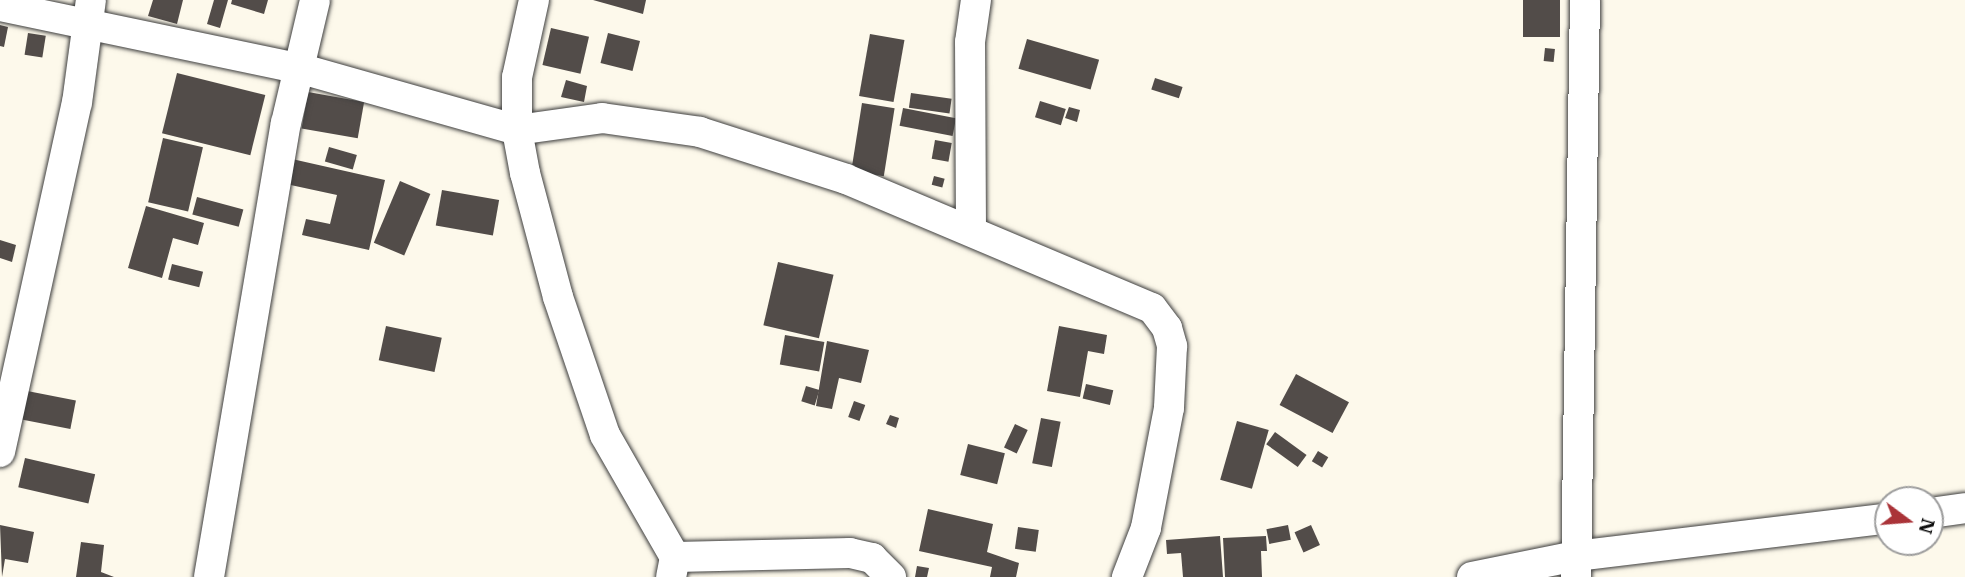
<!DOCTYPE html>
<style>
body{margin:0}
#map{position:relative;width:1965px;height:577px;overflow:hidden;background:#fdf9eb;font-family:"IBM Plex Serif",serif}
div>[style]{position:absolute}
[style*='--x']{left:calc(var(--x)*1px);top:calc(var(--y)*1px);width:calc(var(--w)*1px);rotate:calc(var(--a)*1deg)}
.building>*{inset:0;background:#524c49;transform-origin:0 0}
.roads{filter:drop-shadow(0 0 2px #3e3e3e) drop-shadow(0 0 2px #3e3e3e)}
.minor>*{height:30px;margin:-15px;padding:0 15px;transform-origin:15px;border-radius:15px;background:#fff}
span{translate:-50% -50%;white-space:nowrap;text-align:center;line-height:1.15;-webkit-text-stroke:7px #fff;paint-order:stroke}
.north{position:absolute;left:1874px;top:486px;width:70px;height:70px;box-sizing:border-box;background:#fff;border:2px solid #9d9d9d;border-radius:50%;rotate:106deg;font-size:19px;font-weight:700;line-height:28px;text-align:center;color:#0b0b0b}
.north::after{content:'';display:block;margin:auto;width:24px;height:32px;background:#aa3338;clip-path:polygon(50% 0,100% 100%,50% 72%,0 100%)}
</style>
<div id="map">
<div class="building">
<div style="clip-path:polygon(153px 0,183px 0,177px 24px,148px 16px)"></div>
<div style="clip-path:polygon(214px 0,228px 0,220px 28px,207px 24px)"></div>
<div style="clip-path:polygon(232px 0,268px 0,264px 14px,231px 4px)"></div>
<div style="clip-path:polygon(593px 0,646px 0,643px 14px)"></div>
<div style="left:1523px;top:0;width:37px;height:37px"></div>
<div style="clip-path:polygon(0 25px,8px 27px,4px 47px,0 46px)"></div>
<div style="left:551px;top:28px;width:39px;height:38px;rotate:13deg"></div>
<div style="left:28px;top:33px;width:18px;height:22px;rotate:9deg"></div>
<div style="left:608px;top:33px;width:33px;height:31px;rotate:14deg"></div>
<div style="left:870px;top:34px;width:35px;height:63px;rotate:10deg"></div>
<div style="left:1027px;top:39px;width:75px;height:31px;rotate:16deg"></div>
<div style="left:1545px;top:48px;width:10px;height:13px;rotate:6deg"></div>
<div style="left:177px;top:73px;width:91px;height:62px;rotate:14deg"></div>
<div style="left:1155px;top:78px;width:29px;height:12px;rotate:18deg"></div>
<div style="clip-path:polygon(566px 80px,587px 86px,584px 102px,561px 97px)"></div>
<div style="left:308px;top:92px;width:57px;height:37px;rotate:10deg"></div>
<div style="left:911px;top:93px;width:41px;height:15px;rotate:8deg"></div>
<div style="left:1040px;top:101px;width:27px;height:17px;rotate:17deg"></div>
<div style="left:862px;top:103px;width:33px;height:69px;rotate:9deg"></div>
<div style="clip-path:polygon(1069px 107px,1080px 110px,1077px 122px,1065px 118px)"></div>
<div style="left:903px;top:108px;width:54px;height:18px;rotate:11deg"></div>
<div style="left:163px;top:138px;width:41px;height:66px;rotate:13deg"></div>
<div style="left:935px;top:140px;width:17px;height:19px;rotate:10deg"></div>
<div style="left:329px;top:147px;width:29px;height:15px;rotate:16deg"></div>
<div style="clip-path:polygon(292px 159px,385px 180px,369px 250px,302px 235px,306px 219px,330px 224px,337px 195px,286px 184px)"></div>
<div style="left:934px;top:176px;width:11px;height:9px;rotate:15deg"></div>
<div style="left:400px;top:181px;width:33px;height:67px;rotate:23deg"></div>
<div style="left:442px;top:190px;width:58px;height:36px;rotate:10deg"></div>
<div style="left:197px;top:197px;width:48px;height:18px;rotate:15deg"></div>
<div style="clip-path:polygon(146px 206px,204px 223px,198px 245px,173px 238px,162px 278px,128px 268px)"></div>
<div style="clip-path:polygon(0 240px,16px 245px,12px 262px,0 258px)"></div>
<div style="left:778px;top:262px;width:57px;height:65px;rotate:13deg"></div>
<div style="left:172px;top:264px;width:32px;height:16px;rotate:14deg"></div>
<div style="left:386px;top:326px;width:57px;height:35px;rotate:12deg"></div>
<div style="clip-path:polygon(1059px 326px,1107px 335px,1104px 354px,1088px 351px,1080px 397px,1047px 391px)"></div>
<div style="left:785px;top:335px;width:40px;height:30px;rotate:10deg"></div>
<div style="clip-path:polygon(827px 341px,869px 350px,861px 383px,839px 378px,832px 409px,816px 406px)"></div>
<div style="left:1296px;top:374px;width:60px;height:35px;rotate:28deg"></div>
<div style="left:1086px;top:384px;width:28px;height:15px;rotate:13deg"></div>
<div style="left:806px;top:386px;width:14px;height:16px;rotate:17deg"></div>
<div style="left:17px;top:389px;width:60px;height:29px;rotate:11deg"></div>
<div style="left:854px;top:401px;width:12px;height:17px;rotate:20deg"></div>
<div style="clip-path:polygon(890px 415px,899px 418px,896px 428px,886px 424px)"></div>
<div style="left:1041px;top:418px;width:20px;height:46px;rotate:11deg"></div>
<div style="left:1237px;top:421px;width:33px;height:61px;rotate:16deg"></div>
<div style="left:1015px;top:424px;width:14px;height:26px;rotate:25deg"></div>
<div style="left:1275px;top:432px;width:39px;height:15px;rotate:36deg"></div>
<div style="left:968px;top:444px;width:38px;height:32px;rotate:14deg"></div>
<div style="left:1318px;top:451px;width:12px;height:12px;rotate:31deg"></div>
<div style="left:25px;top:458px;width:72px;height:30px;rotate:13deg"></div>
<div style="clip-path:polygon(928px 509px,993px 524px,987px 552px,1019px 563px,1016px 577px,990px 577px,992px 567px,919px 551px)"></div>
<div style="clip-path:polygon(0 525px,34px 532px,28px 563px,5px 559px,2px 577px)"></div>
<div style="left:1288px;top:525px;width:15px;height:22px;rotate:79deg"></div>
<div style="left:1311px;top:525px;width:22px;height:18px;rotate:66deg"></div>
<div style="left:1018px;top:527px;width:21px;height:22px;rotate:8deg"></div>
<div style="clip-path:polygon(1220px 536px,1223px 577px,1183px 577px,1181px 553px,1167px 554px,1166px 540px)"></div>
<div style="clip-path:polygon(1266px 536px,1267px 551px,1261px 551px,1262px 577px,1225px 577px,1223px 538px)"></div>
<div style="clip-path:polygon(81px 542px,104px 545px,101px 572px,114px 577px,76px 577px)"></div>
<div style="clip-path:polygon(917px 566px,929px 568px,927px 577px,915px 577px)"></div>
</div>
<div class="roads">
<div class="minor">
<div style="--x:534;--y:0;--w:79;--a:102.4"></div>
<div style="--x:517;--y:77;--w:53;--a:90"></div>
<div style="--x:517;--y:130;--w:44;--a:79.5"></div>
<div style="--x:525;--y:173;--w:128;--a:75.1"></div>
<div style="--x:558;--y:297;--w:146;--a:71.2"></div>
<div style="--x:605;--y:435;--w:141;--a:60.2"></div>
<div style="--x:675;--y:557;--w:20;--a:101"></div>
<div style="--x:0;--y:6;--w:309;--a:11.8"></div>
<div style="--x:302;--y:69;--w:223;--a:15.8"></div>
<div style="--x:517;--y:130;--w:86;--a:-8"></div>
<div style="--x:602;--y:118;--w:99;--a:8.1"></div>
<div style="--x:700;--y:132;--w:153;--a:17.8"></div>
<div style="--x:846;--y:179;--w:332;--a:22.9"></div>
<div style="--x:1152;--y:308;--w:25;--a:53"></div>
<div style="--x:1167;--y:328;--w:19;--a:74"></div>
<div style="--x:1172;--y:346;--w:62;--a:92.8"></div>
<div style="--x:1169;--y:408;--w:122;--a:100.9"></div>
<div style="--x:1146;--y:528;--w:53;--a:111.2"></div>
<div style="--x:971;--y:229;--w:187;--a:-90.3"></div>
<div style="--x:970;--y:42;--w:42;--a:-81.9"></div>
<div style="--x:0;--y:452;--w:357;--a:-77.6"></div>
<div style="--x:77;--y:103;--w:104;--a:-82.3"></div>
<div style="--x:1930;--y:513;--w:35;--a:-8"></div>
<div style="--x:675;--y:557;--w:175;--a:-1.3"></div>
<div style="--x:850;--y:553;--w:23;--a:13"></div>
<div style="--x:872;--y:558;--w:27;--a:45"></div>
<div style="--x:209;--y:577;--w:460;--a:-80.4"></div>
<div style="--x:286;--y:123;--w:126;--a:-76.7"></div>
<div style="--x:1472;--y:577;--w:106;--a:-11.4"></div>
<div style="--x:1576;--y:556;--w:314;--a:-6.9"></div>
<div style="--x:1576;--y:577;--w:577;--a:-89.11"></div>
</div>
</div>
<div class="north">N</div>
</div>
